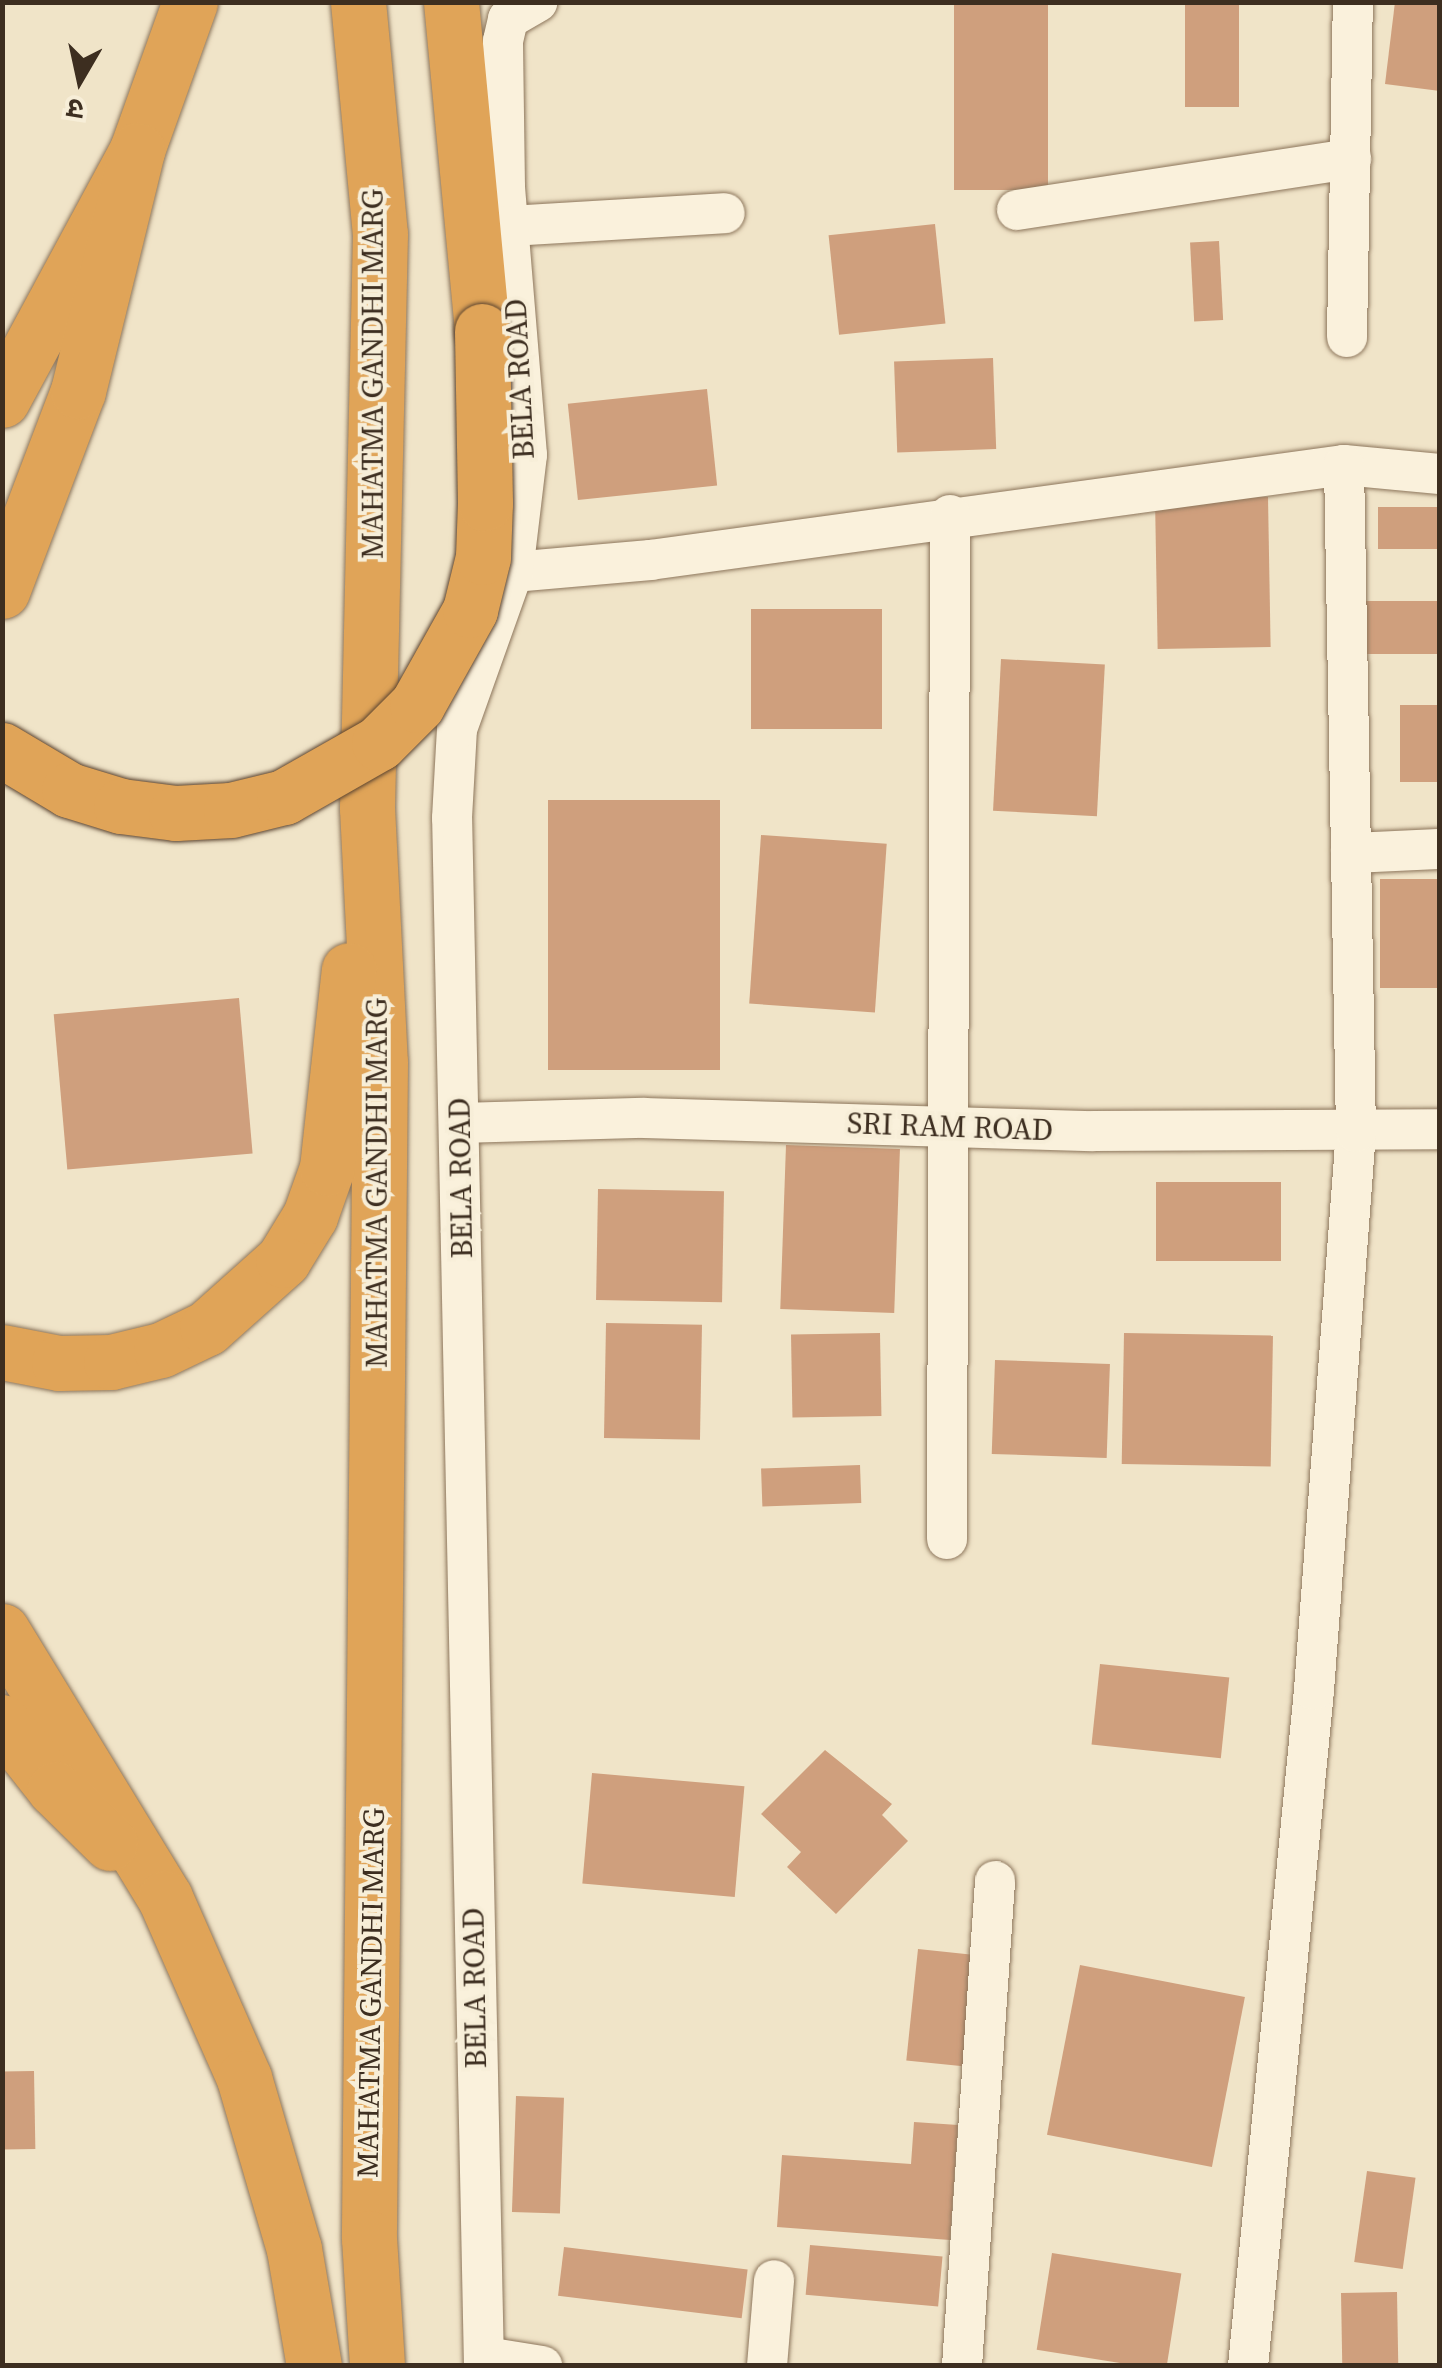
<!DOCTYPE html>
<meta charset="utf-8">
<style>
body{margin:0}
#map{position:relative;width:1442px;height:2368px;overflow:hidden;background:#f0e4c8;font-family:"Source Serif 4","Noto Sans Devanagari",serif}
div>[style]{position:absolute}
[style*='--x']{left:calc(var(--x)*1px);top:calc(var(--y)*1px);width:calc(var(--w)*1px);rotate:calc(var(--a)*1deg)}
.building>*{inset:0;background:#cf9f7d;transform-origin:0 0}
.roads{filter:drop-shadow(0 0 2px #8d765c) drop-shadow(0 0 2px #8d765c)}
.street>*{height:40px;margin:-20px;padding:0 20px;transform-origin:20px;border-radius:20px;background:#faf1dc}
.highway>*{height:55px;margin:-27.5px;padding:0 27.5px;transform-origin:27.5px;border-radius:27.5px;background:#e0a458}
.bridges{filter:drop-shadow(0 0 2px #5b4430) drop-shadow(0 0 2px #5b4430)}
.highway-bridge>*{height:55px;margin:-27.5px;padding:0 27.5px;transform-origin:27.5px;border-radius:27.5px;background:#e0a458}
span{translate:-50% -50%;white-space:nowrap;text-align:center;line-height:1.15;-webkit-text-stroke:8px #f7eed8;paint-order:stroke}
.street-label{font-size:30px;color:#3d2e20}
.frame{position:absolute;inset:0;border:5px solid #3d2e20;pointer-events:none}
.north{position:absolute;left:30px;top:30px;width:100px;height:100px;-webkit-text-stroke:8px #f7eed8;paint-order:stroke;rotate:189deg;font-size:28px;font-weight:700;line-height:40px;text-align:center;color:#3d2e20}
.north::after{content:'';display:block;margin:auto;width:35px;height:45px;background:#3d2e20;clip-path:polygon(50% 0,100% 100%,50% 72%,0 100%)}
</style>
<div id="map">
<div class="building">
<div style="left:954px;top:2px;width:94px;height:188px"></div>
<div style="left:1185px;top:2px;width:54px;height:105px"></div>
<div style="clip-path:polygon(1395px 2px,1440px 2px,1440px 91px,1385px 84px)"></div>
<div style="left:935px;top:224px;width:100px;height:107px;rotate:84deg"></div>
<div style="left:1219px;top:241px;width:79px;height:29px;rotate:87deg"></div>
<div style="left:993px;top:358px;width:91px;height:99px;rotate:88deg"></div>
<div style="left:707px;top:389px;width:97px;height:140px;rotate:84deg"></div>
<div style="left:1268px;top:497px;width:150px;height:113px;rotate:89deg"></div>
<div style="left:1440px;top:507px;width:42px;height:62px;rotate:90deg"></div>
<div style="left:1440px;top:601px;width:53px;height:88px;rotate:90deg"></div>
<div style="left:751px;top:609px;width:131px;height:120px"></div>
<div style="left:1001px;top:659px;width:104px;height:152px;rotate:3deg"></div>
<div style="left:1440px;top:705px;width:77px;height:40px;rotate:90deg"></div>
<div style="left:548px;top:800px;width:172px;height:270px"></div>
<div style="left:761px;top:835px;width:126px;height:169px;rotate:4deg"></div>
<div style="left:1440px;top:879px;width:109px;height:60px;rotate:90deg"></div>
<div style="left:239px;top:998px;width:156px;height:186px;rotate:85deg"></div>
<div style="left:786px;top:1145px;width:114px;height:164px;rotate:2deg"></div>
<div style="left:1156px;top:1182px;width:125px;height:79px"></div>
<div style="left:598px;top:1189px;width:126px;height:111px;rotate:1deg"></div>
<div style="left:606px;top:1323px;width:96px;height:115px;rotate:1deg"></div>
<div style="left:880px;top:1333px;width:83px;height:89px;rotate:89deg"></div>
<div style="left:1124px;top:1333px;width:149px;height:131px;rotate:1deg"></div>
<div style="left:995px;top:1360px;width:115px;height:94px;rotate:2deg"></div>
<div style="left:860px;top:1465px;width:38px;height:99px;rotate:88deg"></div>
<div style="left:1100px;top:1664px;width:130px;height:81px;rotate:6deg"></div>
<div style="clip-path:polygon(825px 1750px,892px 1804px,882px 1815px,908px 1841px,836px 1914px,787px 1867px,801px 1852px,761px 1814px)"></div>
<div style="left:592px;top:1773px;width:153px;height:111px;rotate:5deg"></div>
<div style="left:918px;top:1949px;width:62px;height:112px;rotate:6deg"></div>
<div style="left:1080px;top:1965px;width:168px;height:173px;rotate:11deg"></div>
<div style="left:34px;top:2071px;width:78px;height:32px;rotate:89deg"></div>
<div style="left:516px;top:2096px;width:48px;height:116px;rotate:2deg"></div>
<div style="clip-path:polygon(914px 2122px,958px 2125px,950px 2240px,777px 2227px,782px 2155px,911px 2164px)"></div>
<div style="left:1367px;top:2171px;width:49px;height:92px;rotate:8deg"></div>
<div style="left:810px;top:2245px;width:133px;height:50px;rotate:5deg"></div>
<div style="left:564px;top:2247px;width:185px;height:49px;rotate:7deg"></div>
<div style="left:1052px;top:2253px;width:131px;height:98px;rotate:9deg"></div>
<div style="left:1397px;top:2292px;width:74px;height:56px;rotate:89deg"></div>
</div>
<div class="roads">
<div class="street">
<div style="--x:1017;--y:210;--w:338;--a:-8.7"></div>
<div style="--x:509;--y:226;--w:216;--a:-3.4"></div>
<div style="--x:1347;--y:337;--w:335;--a:-89"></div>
<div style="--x:513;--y:572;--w:138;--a:-5"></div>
<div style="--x:650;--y:560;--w:700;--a:-7.79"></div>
<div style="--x:1344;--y:465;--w:96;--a:5.4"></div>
<div style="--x:1351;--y:853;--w:89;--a:-2.6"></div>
<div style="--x:460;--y:1123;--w:184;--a:-1.6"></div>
<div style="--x:644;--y:1118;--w:449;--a:1.7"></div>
<div style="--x:1093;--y:1131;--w:347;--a:-0.3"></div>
<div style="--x:947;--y:1539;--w:1024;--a:-89.83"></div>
<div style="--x:485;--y:2357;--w:58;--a:9"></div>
<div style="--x:484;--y:2366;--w:1548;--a:-91.18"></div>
<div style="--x:452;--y:818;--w:89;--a:-86.8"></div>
<div style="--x:457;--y:729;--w:167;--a:-70.4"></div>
<div style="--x:513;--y:572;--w:118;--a:-83.2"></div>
<div style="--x:527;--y:455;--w:269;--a:-94.7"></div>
<div style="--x:505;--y:187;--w:146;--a:-90.8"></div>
<div style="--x:503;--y:41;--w:23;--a:-77"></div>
<div style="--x:508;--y:19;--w:34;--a:-30"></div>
<div style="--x:767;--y:2366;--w:86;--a:-85.3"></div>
<div style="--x:962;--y:2366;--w:486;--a:-86.1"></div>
<div style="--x:1248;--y:2366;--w:679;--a:-84.42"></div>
<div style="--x:1314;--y:1690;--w:560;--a:-85.7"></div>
<div style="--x:1356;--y:1132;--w:667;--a:-91.03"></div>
</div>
<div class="highway">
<div style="--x:358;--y:2;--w:233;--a:84.6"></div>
<div style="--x:380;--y:234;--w:574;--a:91.3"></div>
<div style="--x:367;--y:808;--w:254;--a:87.1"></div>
<div style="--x:380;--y:1062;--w:1176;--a:90.54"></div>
<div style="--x:369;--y:2238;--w:128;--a:86.4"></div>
<div style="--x:451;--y:2;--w:330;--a:84.6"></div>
<div style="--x:2;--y:400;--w:284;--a:-61.6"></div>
<div style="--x:137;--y:150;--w:157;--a:-70.3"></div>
<div style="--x:2;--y:591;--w:214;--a:-69.2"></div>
<div style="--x:78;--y:391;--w:248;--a:-76.2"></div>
<div style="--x:2;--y:1352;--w:58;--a:10.9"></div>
<div style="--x:59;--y:1363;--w:52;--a:-1.1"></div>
<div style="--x:111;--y:1362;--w:51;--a:-13.5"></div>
<div style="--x:161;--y:1350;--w:51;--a:-25.6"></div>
<div style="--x:207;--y:1328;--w:102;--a:-41.8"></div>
<div style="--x:283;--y:1260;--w:52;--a:-58.5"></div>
<div style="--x:310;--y:1216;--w:51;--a:-70.5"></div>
<div style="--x:327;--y:1168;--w:199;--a:-83.7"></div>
<div style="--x:2;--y:1631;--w:313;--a:58.6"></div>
<div style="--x:165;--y:1898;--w:197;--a:66.3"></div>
<div style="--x:244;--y:2078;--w:178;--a:73.7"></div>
<div style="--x:294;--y:2249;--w:119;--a:80.3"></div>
<div style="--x:2;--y:1722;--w:85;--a:51.7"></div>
<div style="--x:55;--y:1789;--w:77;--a:44.5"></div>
</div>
</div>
<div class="bridges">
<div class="highway-bridge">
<div style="--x:2;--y:750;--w:78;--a:30.8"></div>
<div style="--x:69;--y:790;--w:54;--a:17.1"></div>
<div style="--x:121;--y:806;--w:55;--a:7.3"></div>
<div style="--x:176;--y:813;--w:55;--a:-3.1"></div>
<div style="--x:231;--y:810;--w:55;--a:-13.8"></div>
<div style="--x:284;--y:797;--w:109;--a:-29.6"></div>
<div style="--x:379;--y:743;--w:54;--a:-45"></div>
<div style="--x:417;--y:705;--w:109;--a:-60.8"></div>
<div style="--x:470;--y:610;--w:55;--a:-76.2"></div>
<div style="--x:483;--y:557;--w:54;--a:-87.9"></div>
<div style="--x:485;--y:503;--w:172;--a:-91"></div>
</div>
</div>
<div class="street-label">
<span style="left:373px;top:374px;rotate:-90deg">MAHATMA GANDHI MARG</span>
<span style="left:520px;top:379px;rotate:-93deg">BELA ROAD</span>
<span style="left:950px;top:1127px;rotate:2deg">SRI RAM ROAD</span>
<span style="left:461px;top:1178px;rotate:-91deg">BELA ROAD</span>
<span style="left:377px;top:1183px;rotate:-90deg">MAHATMA GANDHI MARG</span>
<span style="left:475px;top:1988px;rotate:-91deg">BELA ROAD</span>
<span style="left:371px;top:1993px;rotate:-89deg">MAHATMA GANDHI MARG</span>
</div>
<div class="frame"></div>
<div class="north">उ</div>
</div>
